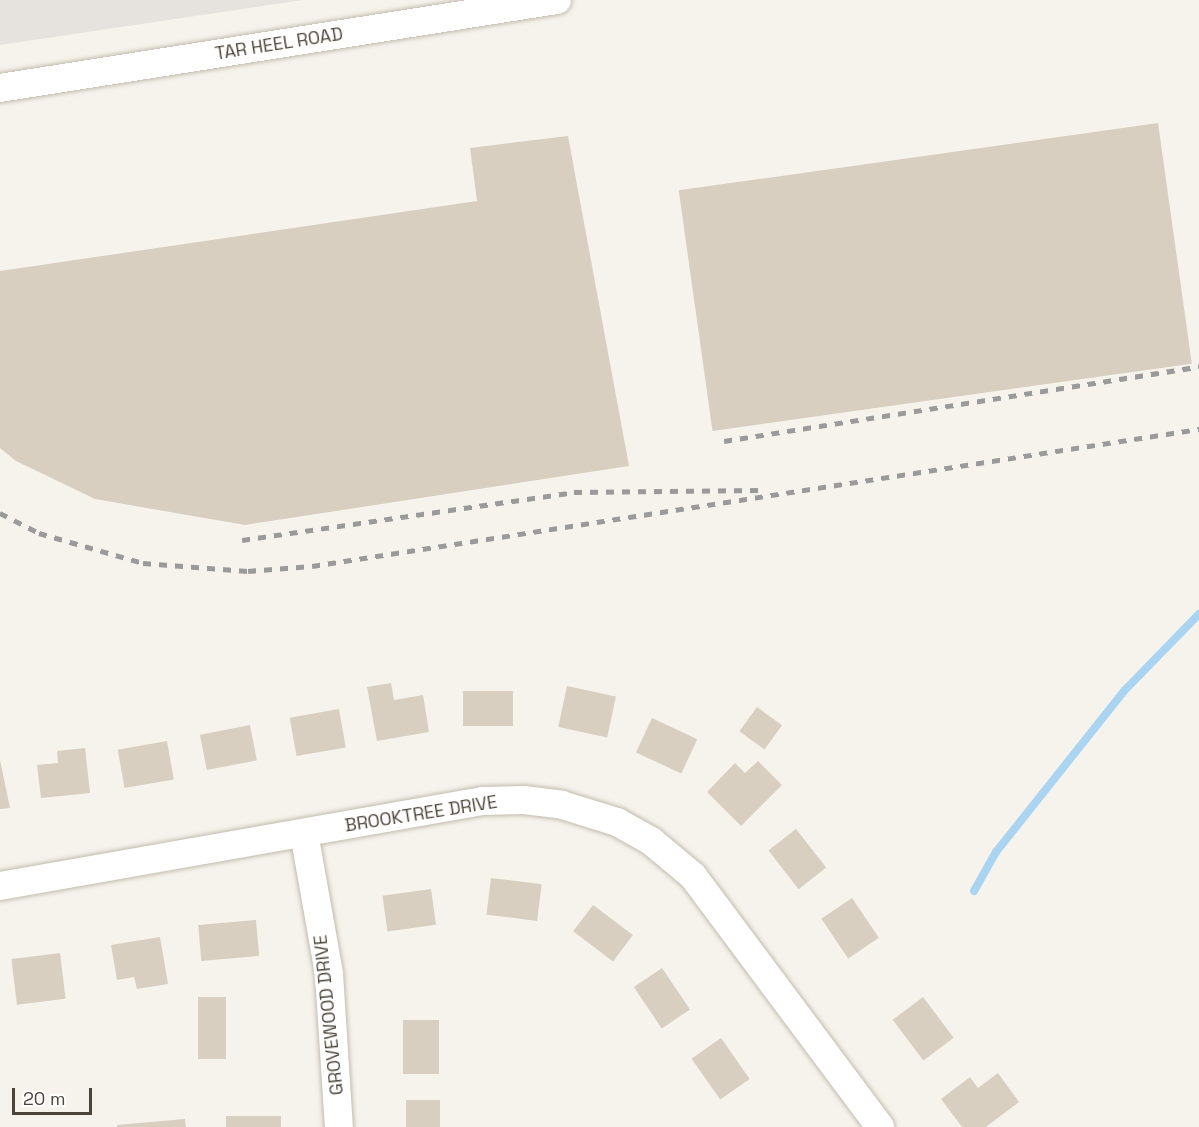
<!DOCTYPE html>
<style>
body{margin:0}
#map{position:relative;width:1199px;height:1127px;overflow:hidden;background:#f6f3ec;font-family:"Space Grotesk",sans-serif}
div>[style]{position:absolute}
[style*='--x']{left:calc(var(--x)*1px);top:calc(var(--y)*1px);width:calc(var(--w)*1px);rotate:calc(var(--a)*1deg)}
.industrial>*{inset:0;background:#e6e2dd}
.stream>*{height:8px;margin:-4px;padding:0 4px;transform-origin:4px;border-radius:4px;background:#a9d4f2}
.building>*{inset:0;background:#d8cfc1;transform-origin:0 0}
.roads{filter:drop-shadow(0 0 2px #c2bbae) drop-shadow(0 0 2px #c2bbae)}
.minor>*{height:28px;margin:-14px;padding:0 14px;transform-origin:14px;border-radius:14px;background:#fff}
.rail>*{height:4.5px;margin-top:-2.25px;transform-origin:0;background:repeating-linear-gradient(90deg,#9a9a9a 0 8px,transparent 0 16px)}
span{translate:-50% -50%;white-space:nowrap;text-align:center;line-height:1.15;-webkit-text-stroke:6px #fff;paint-order:stroke}
.street-label{font-size:18px;color:#4b4439}
.scale{position:absolute;left:12px;top:1088px;width:80px;height:27px;box-sizing:border-box;border:3px solid #4b4439;border-top:0;padding-left:8px;font-size:18px;line-height:21px;white-space:nowrap;color:#4b4439;-webkit-text-stroke:4px #fff;paint-order:stroke}
</style>
<div id="map">
<div class="industrial">
<div style="clip-path:polygon(0 0,303px 0,0 45px)"></div>
</div>
<div class="stream">
<div style="--x:974;--y:891;--w:45;--a:-60.6"></div>
<div style="--x:996;--y:852;--w:207;--a:-51.5"></div>
<div style="--x:1125;--y:690;--w:106;--a:-45.8"></div>
</div>
<div class="building">
<div style="left:1158px;top:123px;width:243px;height:484px;rotate:82deg"></div>
<div style="clip-path:polygon(568px 136px,629px 466px,245px 525px,95px 499px,16px 461px,0 448px,0 271px,477px 201px,470px 148px)"></div>
<div style="clip-path:polygon(391px 683px,394px 700px,423px 695px,429px 732px,377px 741px,367px 687px)"></div>
<div style="left:567px;top:686px;width:50px;height:42px;rotate:12deg"></div>
<div style="left:463px;top:691px;width:50px;height:35px"></div>
<div style="left:757px;top:707px;width:31px;height:30px;rotate:36deg"></div>
<div style="left:339px;top:709px;width:39px;height:50px;rotate:80deg"></div>
<div style="left:652px;top:718px;width:50px;height:38px;rotate:25deg"></div>
<div style="left:250px;top:725px;width:36px;height:51px;rotate:79deg"></div>
<div style="left:167px;top:741px;width:39px;height:50px;rotate:80deg"></div>
<div style="clip-path:polygon(85px 748px,90px 793px,41px 798px,37px 765px,58px 763px,57px 751px)"></div>
<div style="clip-path:polygon(0 760px,10px 808px,0 809px)"></div>
<div style="clip-path:polygon(758px 761px,782px 785px,741px 826px,707px 792px,735px 763px,745px 773px)"></div>
<div style="left:796px;top:829px;width:49px;height:35px;rotate:52deg"></div>
<div style="left:491px;top:878px;width:51px;height:37px;rotate:7deg"></div>
<div style="left:431px;top:889px;width:36px;height:49px;rotate:82deg"></div>
<div style="left:852px;top:898px;width:48px;height:37px;rotate:56deg"></div>
<div style="left:593px;top:905px;width:50px;height:33px;rotate:37deg"></div>
<div style="left:256px;top:920px;width:36px;height:58px;rotate:85deg"></div>
<div style="clip-path:polygon(160px 937px,168px 984px,137px 989px,134px 977px,117px 980px,111px 945px)"></div>
<div style="left:60px;top:953px;width:46px;height:49px;rotate:83deg"></div>
<div style="left:662px;top:968px;width:50px;height:34px;rotate:56deg"></div>
<div style="left:198px;top:997px;width:28px;height:62px"></div>
<div style="left:923px;top:997px;width:51px;height:38px;rotate:53deg"></div>
<div style="left:403px;top:1020px;width:36px;height:54px"></div>
<div style="left:721px;top:1038px;width:50px;height:36px;rotate:55deg"></div>
<div style="clip-path:polygon(998px 1073px,1019px 1102px,986px 1127px,962px 1127px,941px 1099px,970px 1077px,978px 1088px)"></div>
<div style="left:406px;top:1100px;width:34px;height:27px"></div>
<div style="left:226px;top:1116px;width:55px;height:11px"></div>
<div style="clip-path:polygon(185px 1119px,186px 1127px,117px 1127px,117px 1125px)"></div>
</div>
<div class="roads">
<div class="minor">
<div style="--x:0;--y:88;--w:564;--a:-8.98"></div>
<div style="--x:304;--y:833;--w:143;--a:79.9"></div>
<div style="--x:329;--y:974;--w:153;--a:86.3"></div>
<div style="--x:0;--y:886;--w:490;--a:-10"></div>
<div style="--x:483;--y:801;--w:41;--a:-1.4"></div>
<div style="--x:524;--y:800;--w:38;--a:7"></div>
<div style="--x:562;--y:805;--w:58;--a:17.2"></div>
<div style="--x:617;--y:822;--w:39;--a:29"></div>
<div style="--x:651;--y:841;--w:55;--a:39.8"></div>
<div style="--x:693;--y:876;--w:313;--a:53.3"></div>
</div>
</div>
<div class="rail">
<div style="--x:724;--y:441;--w:481;--a:-8.9"></div>
<div style="--x:0;--y:513;--w:44;--a:27.1"></div>
<div style="--x:39;--y:533;--w:108;--a:16.1"></div>
<div style="--x:143;--y:563;--w:105;--a:4.4"></div>
<div style="--x:248;--y:571;--w:64;--a:-4.5"></div>
<div style="--x:312;--y:566;--w:898;--a:-8.78"></div>
<div style="--x:242;--y:540;--w:335;--a:-8.2"></div>
<div style="--x:574;--y:492;--w:186;--a:-0.6"></div>
</div>
<div class="street-label">
<span style="left:279px;top:44px;rotate:-9deg">TAR HEEL ROAD</span>
<span style="left:421px;top:814px;rotate:-9deg">BROOKTREE DRIVE</span>
<span style="left:329px;top:1015px;rotate:-96deg">GROVEWOOD DRIVE</span>
</div>
<div class="scale">20 m</div>
</div>
